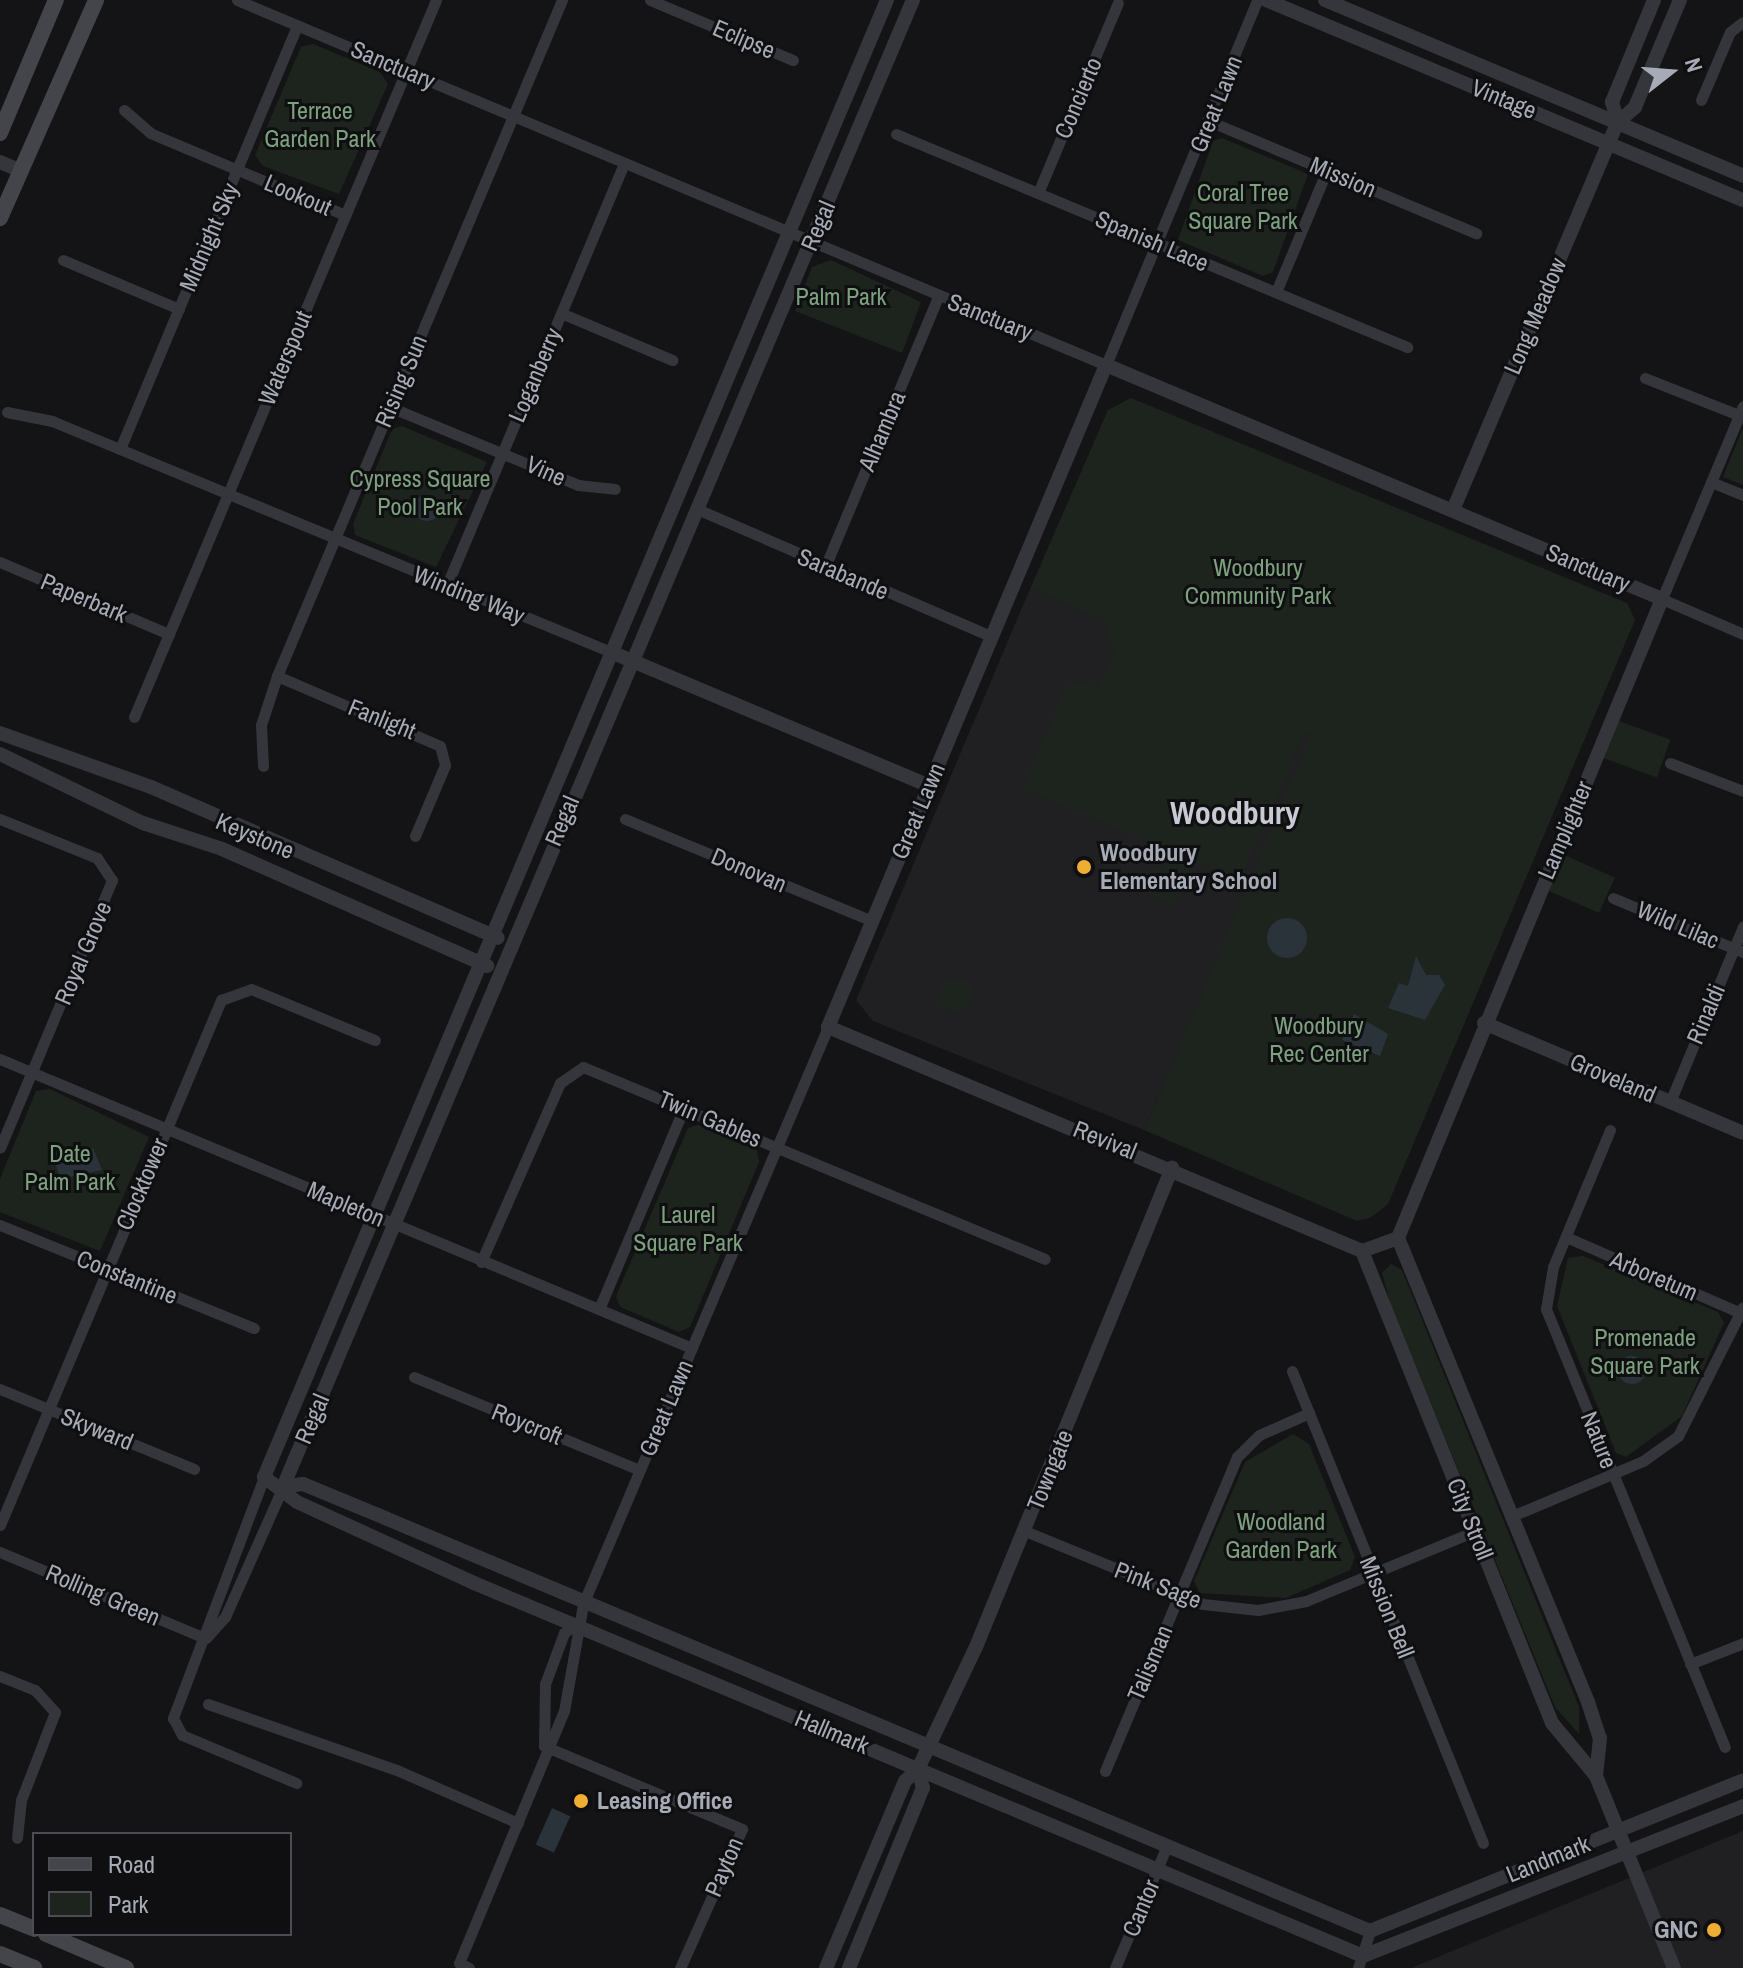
<!DOCTYPE html>
<style>
body{margin:0}
#map{position:relative;width:1743px;height:1968px;overflow:hidden;background:#141416;font-family:"Archivo Narrow",sans-serif}
div>[style]{position:absolute}
[style*='--x']{left:calc(var(--x)*1px);top:calc(var(--y)*1px);width:calc(var(--w)*1px);rotate:calc(var(--a)*1deg)}
.built>*{inset:0;background:#202023}
.green>*{inset:0;background:#1c241d;transform-origin:0 0}
.round{border-radius:50%}
.water>*{inset:0;background:#2a3339;transform-origin:0 0}
.minor>*{height:11px;margin:-5.5px;padding:0 5.5px;transform-origin:5.5px;border-radius:5.5px;background:#35363b}
.tertiary>*{height:14px;margin:-7px;padding:0 7px;transform-origin:7px;border-radius:7px;background:#35363b}
.secondary>*{height:16px;margin:-8px;padding:0 8px;transform-origin:8px;border-radius:8px;background:#43454b}
.dots>*{width:22px;height:22px;translate:-50% -50%;box-sizing:border-box;border:4px solid #0f0f11;border-radius:50%}
span{translate:-50% -50%;white-space:nowrap;text-align:center;line-height:1.15;-webkit-text-stroke:6px #0f0f11;paint-order:stroke}
.street-label{font-size:24px;color:#a6abb6}
.park-label{font-size:24px;color:#7da17f}
.poi-label{font-size:24px;color:#a6abb6;font-weight:700}
.left{translate:0 -50%;text-align:left}
.right{translate:-100% -50%;text-align:right}
.district-label{font-size:32px;color:#c7cad2;font-weight:700}
.legend{position:absolute;left:32px;top:1832px;width:260px;height:104px;box-sizing:border-box;background:#0f0f11;border:2px solid #4b4d53;margin:0;padding:10px 14px;list-style:none;font-size:24px;color:#a6abb6}
.legend li{display:flex;align-items:center;gap:16px;height:40px}
.legend b{width:40px;border:2px solid #4b4d53}
.north{position:absolute;left:1631px;top:32px;width:80px;height:80px;-webkit-text-stroke:6px #0f0f11;paint-order:stroke;rotate:73deg;font-size:22px;font-weight:700;line-height:32px;text-align:center;color:#a6abb6}
.north::after{content:'';display:block;margin:auto;width:28px;height:36px;background:#a6abb6;clip-path:polygon(50% 0,100% 100%,50% 72%,0 100%)}
</style>
<div id="map">
<div class="built">
<div style="clip-path:polygon(1030px 589px,1110px 623px,1115px 653px,1312px 735px,1144px 1130px,873px 1021px,856px 1000px)"></div>
<div style="clip-path:polygon(1743px 1831px,1743px 1968px,1411px 1968px)"></div>
</div>
<div class="green">
<div style="clip-path:polygon(313px 44px,380px 72px,388px 84px,339px 194px,263px 166px,255px 155px,301px 47px)"></div>
<div style="clip-path:polygon(1222px 138px,1308px 174px,1273px 272px,1263px 276px,1178px 240px,1213px 141px)"></div>
<div style="clip-path:polygon(831px 260px,921px 302px,902px 353px,795px 311px,812px 267px)"></div>
<div style="clip-path:polygon(1131px 398px,1627px 603px,1635px 620px,1388px 1204px,1370px 1218px,1357px 1221px,1144px 1130px,1311px 735px,1304px 733px,1239px 881px,1023px 788px,1068px 683px,1098px 686px,1116px 655px,1105px 634px,1109px 623px,1030px 589px,1108px 410px)"></div>
<div style="clip-path:polygon(402px 426px,487px 462px,436px 567px,355px 535px,353px 524px,392px 429px)"></div>
<div style="clip-path:polygon(1743px 427px,1743px 485px,1723px 477px)"></div>
<div style="left:1616px;top:720px;width:58px;height:40px;rotate:20deg"></div>
<div style="left:1560px;top:853px;width:60px;height:39px;rotate:24deg"></div>
<div style="clip-path:polygon(1170px 855px,1192px 865px,1175px 906px,1143px 892px,1153px 867px,1163px 871px)"></div>
<div class="round" style="left:939px;top:978px;width:34px;height:34px"></div>
<div style="clip-path:polygon(50px 1089px,149px 1137px,100px 1251px,0 1212px,0 1179px,36px 1091px)"></div>
<div style="clip-path:polygon(698px 1125px,757px 1150px,759px 1162px,690px 1327px,679px 1332px,620px 1307px,616px 1296px,688px 1128px)"></div>
<div style="clip-path:polygon(1583px 1256px,1718px 1312px,1724px 1323px,1682px 1416px,1626px 1457px,1616px 1453px,1557px 1306px,1568px 1258px)"></div>
<div style="clip-path:polygon(1391px 1264px,1402px 1270px,1579px 1707px,1579px 1734px,1555px 1707px,1390px 1303px,1382px 1273px)"></div>
<div style="clip-path:polygon(1293px 1434px,1309px 1444px,1355px 1557px,1350px 1570px,1286px 1598px,1200px 1593px,1194px 1581px,1245px 1462px)"></div>
</div>
<div class="water">
<div class="round" style="left:414px;top:495px;width:26px;height:26px"></div>
<div class="round" style="left:1267px;top:918px;width:40px;height:40px"></div>
<div style="clip-path:polygon(1416px 956px,1426px 975px,1439px 975px,1445px 985px,1425px 1020px,1388px 1008px,1399px 983px,1408px 986px)"></div>
<div style="clip-path:polygon(1354px 1014px,1388px 1034px,1380px 1056px,1342px 1040px)"></div>
<div style="clip-path:polygon(93px 1148px,102px 1170px,61px 1179px,55px 1163px)"></div>
<div class="round" style="left:1618px;top:1356px;width:28px;height:28px"></div>
<div style="left:552px;top:1808px;width:20px;height:40px;rotate:24deg"></div>
</div>
<div class="minor">
<div style="--x:237;--y:0;--w:943;--a:22.78"></div>
<div style="--x:1106;--y:365;--w:395;--a:-67.5"></div>
<div style="--x:650;--y:0;--w:155;--a:22.8"></div>
<div style="--x:1701;--y:100;--w:74;--a:-66.9"></div>
<div style="--x:1730;--y:32;--w:16;--a:-38"></div>
<div style="--x:124;--y:110;--w:35;--a:41"></div>
<div style="--x:150;--y:133;--w:212;--a:22.8"></div>
<div style="--x:1209;--y:121;--w:290;--a:22.8"></div>
<div style="--x:896;--y:134;--w:554;--a:22.63"></div>
<div style="--x:1038;--y:193;--w:206;--a:-67.2"></div>
<div style="--x:63;--y:260;--w:126;--a:22.9"></div>
<div style="--x:1276;--y:292;--w:132;--a:-67.3"></div>
<div style="--x:561;--y:313;--w:121;--a:22.9"></div>
<div style="--x:1645;--y:378;--w:101;--a:21.5"></div>
<div style="--x:1743;--y:406;--w:209;--a:112.8"></div>
<div style="--x:1662;--y:599;--w:88;--a:23.4"></div>
<div style="--x:390;--y:407;--w:204;--a:22.5"></div>
<div style="--x:578;--y:485;--w:37;--a:6"></div>
<div style="--x:7;--y:412;--w:46;--a:11.3"></div>
<div style="--x:52;--y:421;--w:605;--a:22.45"></div>
<div style="--x:120;--y:449;--w:459;--a:-67.3"></div>
<div style="--x:1711;--y:482;--w:35;--a:22"></div>
<div style="--x:697;--y:509;--w:320;--a:23.4"></div>
<div style="--x:0;--y:562;--w:184;--a:23.1"></div>
<div style="--x:825;--y:567;--w:295;--a:-67.3"></div>
<div style="--x:446;--y:587;--w:460;--a:-67.2"></div>
<div style="--x:277;--y:676;--w:177;--a:23.2"></div>
<div style="--x:440;--y:746;--w:20;--a:75"></div>
<div style="--x:445;--y:765;--w:77;--a:112.9"></div>
<div style="--x:134;--y:717;--w:778;--a:-67.16"></div>
<div style="--x:1670;--y:763;--w:78;--a:21"></div>
<div style="--x:263;--y:766;--w:41;--a:-92.8"></div>
<div style="--x:261;--y:725;--w:52;--a:-71.9"></div>
<div style="--x:277;--y:676;--w:734;--a:-67.14"></div>
<div style="--x:0;--y:819;--w:105;--a:21.9"></div>
<div style="--x:97;--y:858;--w:27;--a:56"></div>
<div style="--x:112;--y:880;--w:290;--a:112.7"></div>
<div style="--x:625;--y:819;--w:267;--a:22.4"></div>
<div style="--x:1613;--y:898;--w:141;--a:22.6"></div>
<div style="--x:0;--y:1059;--w:750;--a:22.67"></div>
<div style="--x:1670;--y:1102;--w:190;--a:-67.4"></div>
<div style="--x:1610;--y:1130;--w:148;--a:112.6"></div>
<div style="--x:1553;--y:1267;--w:43;--a:99.5"></div>
<div style="--x:1546;--y:1309;--w:473;--a:67.8"></div>
<div style="--x:0;--y:1225;--w:274;--a:22.1"></div>
<div style="--x:1566;--y:1237;--w:193;--a:23.5"></div>
<div style="--x:481;--y:1262;--w:196;--a:-66.2"></div>
<div style="--x:560;--y:1083;--w:28;--a:-35"></div>
<div style="--x:583;--y:1067;--w:500;--a:22.57"></div>
<div style="--x:599;--y:1309;--w:218;--a:-67.1"></div>
<div style="--x:1292;--y:1371;--w:509;--a:67.97"></div>
<div style="--x:414;--y:1377;--w:244;--a:22.4"></div>
<div style="--x:0;--y:1389;--w:210;--a:22.4"></div>
<div style="--x:264;--y:1477;--w:258;--a:110.7"></div>
<div style="--x:173;--y:1718;--w:19;--a:62"></div>
<div style="--x:182;--y:1735;--w:124;--a:22.8"></div>
<div style="--x:1512;--y:1516;--w:142;--a:-22.8"></div>
<div style="--x:1643;--y:1461;--w:43;--a:-35.5"></div>
<div style="--x:1678;--y:1436;--w:144;--a:-63.3"></div>
<div style="--x:0;--y:1525;--w:570;--a:-67.17"></div>
<div style="--x:221;--y:1000;--w:32;--a:-20"></div>
<div style="--x:251;--y:989;--w:134;--a:22.4"></div>
<div style="--x:1025;--y:1531;--w:192;--a:22.3"></div>
<div style="--x:1203;--y:1604;--w:55;--a:6.2"></div>
<div style="--x:1258;--y:1610;--w:49;--a:-10.6"></div>
<div style="--x:1306;--y:1601;--w:183;--a:-22.5"></div>
<div style="--x:0;--y:1552;--w:222;--a:22.8"></div>
<div style="--x:579;--y:1622;--w:19;--a:144"></div>
<div style="--x:564;--y:1633;--w:54;--a:110.4"></div>
<div style="--x:545;--y:1684;--w:62;--a:90.9"></div>
<div style="--x:544;--y:1746;--w:215;--a:22.7"></div>
<div style="--x:742;--y:1829;--w:152;--a:114"></div>
<div style="--x:206;--y:1638;--w:28;--a:-48"></div>
<div style="--x:225;--y:1617;--w:142;--a:-66"></div>
<div style="--x:1690;--y:1664;--w:57;--a:-21.6"></div>
<div style="--x:0;--y:1676;--w:38;--a:22"></div>
<div style="--x:35;--y:1690;--w:30;--a:48"></div>
<div style="--x:55;--y:1712;--w:94;--a:111.1"></div>
<div style="--x:21;--y:1800;--w:38;--a:96"></div>
<div style="--x:208;--y:1704;--w:202;--a:19.3"></div>
<div style="--x:399;--y:1771;--w:130;--a:23.6"></div>
<div style="--x:1105;--y:1771;--w:341;--a:-67.2"></div>
<div style="--x:1237;--y:1457;--w:31;--a:-45"></div>
<div style="--x:1259;--y:1435;--w:55;--a:-23.7"></div>
<div style="--x:469;--y:1968;--w:11;--a:-153"></div>
<div style="--x:459;--y:1963;--w:273;--a:-67.4"></div>
<div style="--x:564;--y:1711;--w:109;--a:-79.9"></div>
<div style="--x:583;--y:1604;--w:627;--a:-66.99"></div>
<div style="--x:1115;--y:1968;--w:130;--a:-67"></div>
<div style="--x:1358;--y:1968;--w:39;--a:-72"></div>
</div>
<div class="tertiary">
<div style="--x:887;--y:0;--w:1603;--a:112.87"></div>
<div style="--x:264;--y:1477;--w:41;--a:37.1"></div>
<div style="--x:297;--y:1502;--w:195;--a:24.6"></div>
<div style="--x:474;--y:1583;--w:964;--a:22.76"></div>
<div style="--x:1363;--y:1956;--w:409;--a:-21.5"></div>
<div style="--x:1266;--y:0;--w:517;--a:22.75"></div>
<div style="--x:1325;--y:0;--w:454;--a:22.8"></div>
<div style="--x:1618;--y:122;--w:21;--a:-107"></div>
<div style="--x:1612;--y:102;--w:110;--a:-67.6"></div>
<div style="--x:0;--y:162;--w:23;--a:23"></div>
<div style="--x:1106;--y:365;--w:603;--a:22.82"></div>
<div style="--x:1662;--y:599;--w:691;--a:112.45"></div>
<div style="--x:1398;--y:1238;--w:38;--a:160"></div>
<div style="--x:1362;--y:1251;--w:579;--a:-157.24"></div>
<div style="--x:828;--y:1027;--w:718;--a:-67.22"></div>
<div style="--x:1453;--y:510;--w:422;--a:-67"></div>
<div style="--x:1618;--y:122;--w:23;--a:-41"></div>
<div style="--x:1635;--y:107;--w:116;--a:-67.2"></div>
<div style="--x:611;--y:652;--w:345;--a:22.8"></div>
<div style="--x:0;--y:733;--w:160;--a:19.7"></div>
<div style="--x:151;--y:787;--w:378;--a:23.5"></div>
<div style="--x:0;--y:754;--w:159;--a:25.8"></div>
<div style="--x:143;--y:823;--w:83;--a:18.2"></div>
<div style="--x:222;--y:849;--w:290;--a:23.8"></div>
<div style="--x:1484;--y:1023;--w:281;--a:23"></div>
<div style="--x:1398;--y:1238;--w:501;--a:67.73"></div>
<div style="--x:1588;--y:1702;--w:38;--a:72"></div>
<div style="--x:1600;--y:1738;--w:38;--a:96"></div>
<div style="--x:1362;--y:1251;--w:509;--a:68.07"></div>
<div style="--x:1552;--y:1723;--w:69;--a:50.3"></div>
<div style="--x:1596;--y:1776;--w:207;--a:67.9"></div>
<div style="--x:283;--y:1487;--w:1615;--a:-67.04"></div>
<div style="--x:283;--y:1487;--w:20;--a:-9"></div>
<div style="--x:303;--y:1484;--w:89;--a:22.5"></div>
<div style="--x:385;--y:1518;--w:1068;--a:22.75"></div>
<div style="--x:1370;--y:1931;--w:402;--a:-22"></div>
<div style="--x:826;--y:1968;--w:203;--a:-67.1"></div>
<div style="--x:905;--y:1781;--w:18;--a:-43"></div>
<div style="--x:918;--y:1769;--w:135;--a:-64.6"></div>
<div style="--x:976;--y:1647;--w:518;--a:-67.75"></div>
<div style="--x:849;--y:1968;--w:195;--a:-67.7"></div>
<div style="--x:923;--y:1788;--w:20;--a:-105"></div>
</div>
<div class="secondary">
<div style="--x:0;--y:133;--w:144;--a:-67.2"></div>
<div style="--x:0;--y:218;--w:238;--a:-66.2"></div>
<div style="--x:0;--y:1915;--w:37;--a:22"></div>
<div style="--x:46;--y:1934;--w:87;--a:23"></div>
<div style="--x:0;--y:1954;--w:37;--a:22"></div>
</div>
<div class="dots">
<div style="left:1084px;top:867px;background:#efae33"></div>
<div style="left:581px;top:1801px;background:#efae33"></div>
<div style="left:1714px;top:1930px;background:#efae33"></div>
</div>
<div class="street-label">
<span style="left:744px;top:39px;rotate:23deg">Eclipse</span>
<span style="left:393px;top:65px;rotate:23deg">Sanctuary</span>
<span style="left:1078px;top:98px;rotate:-67deg">Concierto</span>
<span style="left:1504px;top:99px;rotate:22deg">Vintage</span>
<span style="left:1216px;top:104px;rotate:-68deg">Great Lawn</span>
<span style="left:1343px;top:177px;rotate:23deg">Mission</span>
<span style="left:298px;top:195px;rotate:23deg">Lookout</span>
<span style="left:818px;top:226px;rotate:-67deg">Regal</span>
<span style="left:209px;top:237px;rotate:-67deg">Midnight Sky</span>
<span style="left:1152px;top:241px;rotate:23deg">Spanish Lace</span>
<span style="left:1535px;top:316px;rotate:-67deg">Long Meadow</span>
<span style="left:990px;top:317px;rotate:22deg">Sanctuary</span>
<span style="left:285px;top:358px;rotate:-67deg">Waterspout</span>
<span style="left:535px;top:375px;rotate:-67deg">Loganberry</span>
<span style="left:401px;top:381px;rotate:-67deg">Rising Sun</span>
<span style="left:882px;top:431px;rotate:-67deg">Alhambra</span>
<span style="left:546px;top:471px;rotate:24deg">Vine</span>
<span style="left:1588px;top:568px;rotate:23deg">Sanctuary</span>
<span style="left:843px;top:574px;rotate:23deg">Sarabande</span>
<span style="left:469px;top:595px;rotate:22deg">Winding Way</span>
<span style="left:84px;top:598px;rotate:23deg">Paperbark</span>
<span style="left:382px;top:719px;rotate:22deg">Fanlight</span>
<span style="left:918px;top:811px;rotate:-67deg">Great Lawn</span>
<span style="left:562px;top:821px;rotate:-67deg">Regal</span>
<span style="left:1565px;top:830px;rotate:-67deg">Lamplighter</span>
<span style="left:255px;top:836px;rotate:23deg">Keystone</span>
<span style="left:749px;top:870px;rotate:23deg">Donovan</span>
<span style="left:1678px;top:925px;rotate:23deg">Wild Lilac</span>
<span style="left:83px;top:953px;rotate:-67deg">Royal Grove</span>
<span style="left:1706px;top:1014px;rotate:-67deg">Rinaldi</span>
<span style="left:1613px;top:1078px;rotate:23deg">Groveland</span>
<span style="left:710px;top:1119px;rotate:23deg">Twin Gables</span>
<span style="left:1105px;top:1140px;rotate:22deg">Revival</span>
<span style="left:142px;top:1184px;rotate:-67deg">Clocktower</span>
<span style="left:346px;top:1204px;rotate:23deg">Mapleton</span>
<span style="left:1654px;top:1276px;rotate:23deg">Arboretum</span>
<span style="left:127px;top:1277px;rotate:22deg">Constantine</span>
<span style="left:666px;top:1408px;rotate:-67deg">Great Lawn</span>
<span style="left:312px;top:1419px;rotate:-67deg">Regal</span>
<span style="left:527px;top:1424px;rotate:22deg">Roycroft</span>
<span style="left:97px;top:1429px;rotate:22deg">Skyward</span>
<span style="left:1599px;top:1440px;rotate:68deg">Nature</span>
<span style="left:1050px;top:1470px;rotate:-68deg">Towngate</span>
<span style="left:1470px;top:1519px;rotate:68deg">City Stroll</span>
<span style="left:1158px;top:1585px;rotate:21deg">Pink Sage</span>
<span style="left:103px;top:1595px;rotate:23deg">Rolling Green</span>
<span style="left:1387px;top:1607px;rotate:68deg">Mission Bell</span>
<span style="left:1150px;top:1663px;rotate:-67deg">Talisman</span>
<span style="left:832px;top:1732px;rotate:23deg">Hallmark</span>
<span style="left:1548px;top:1859px;rotate:-22deg">Landmark</span>
<span style="left:724px;top:1867px;rotate:-67deg">Payton</span>
<span style="left:1141px;top:1908px;rotate:-67deg">Cantor</span>
</div>
<div class="park-label">
<span style="left:320px;top:125px">Terrace<br>Garden Park</span>
<span style="left:1243px;top:207px">Coral Tree<br>Square Park</span>
<span style="left:841px;top:297px">Palm Park</span>
<span style="left:420px;top:493px">Cypress Square<br>Pool Park</span>
<span style="left:1258px;top:582px">Woodbury<br>Community Park</span>
<span style="left:1319px;top:1040px">Woodbury<br>Rec Center</span>
<span style="left:70px;top:1168px">Date<br>Palm Park</span>
<span style="left:688px;top:1229px">Laurel<br>Square Park</span>
<span style="left:1645px;top:1352px">Promenade<br>Square Park</span>
<span style="left:1281px;top:1536px">Woodland<br>Garden Park</span>
</div>
<div class="poi-label">
<span class="left" style="left:1100px;top:867px">Woodbury<br>Elementary School</span>
<span class="left" style="left:597px;top:1801px">Leasing Office</span>
<span class="right" style="left:1698px;top:1930px">GNC</span>
</div>
<div class="district-label">
<span style="left:1235px;top:813px">Woodbury</span>
</div>
<ul class="legend">
<li><b style="height:10px;background:#43454b"></b>Road</li>
<li><b style="height:22px;background:#1c241d"></b>Park</li>
</ul>
<div class="north">N</div>
</div>
